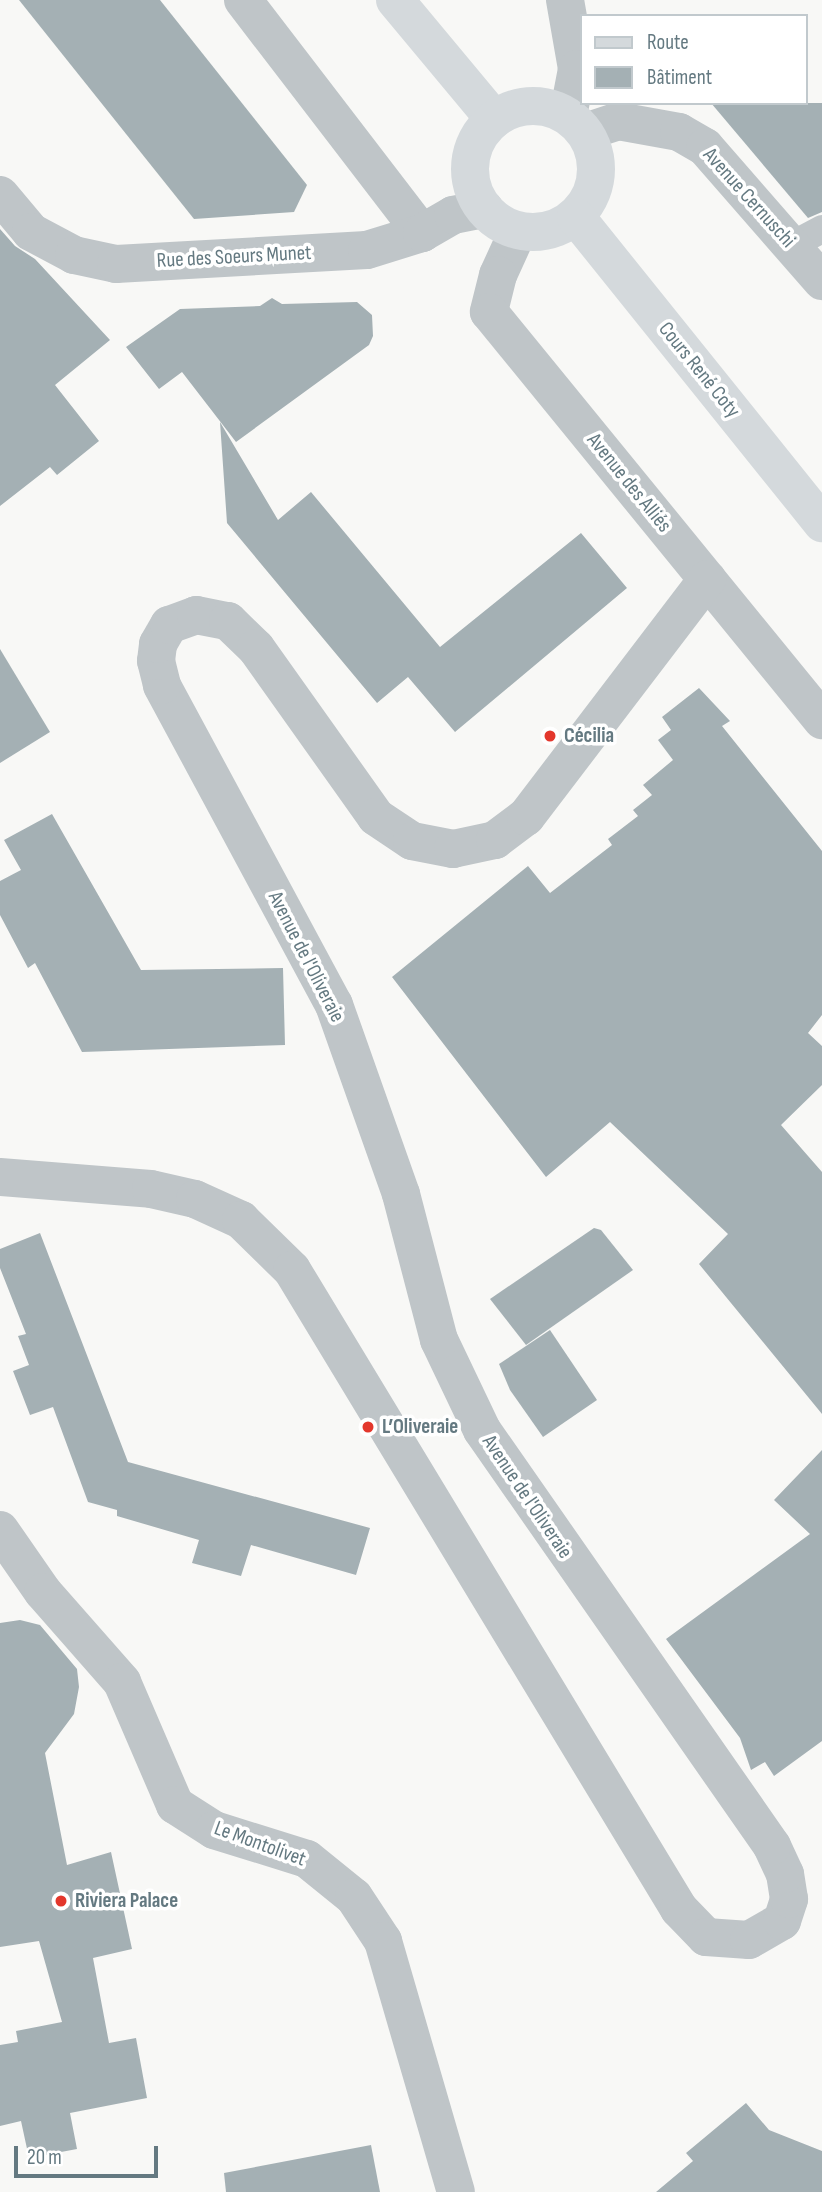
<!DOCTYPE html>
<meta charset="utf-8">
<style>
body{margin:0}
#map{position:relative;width:822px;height:2192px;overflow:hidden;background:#f8f8f6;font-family:"Sofia Sans Condensed",sans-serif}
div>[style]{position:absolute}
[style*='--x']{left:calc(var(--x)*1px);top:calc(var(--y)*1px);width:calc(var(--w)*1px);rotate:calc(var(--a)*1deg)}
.building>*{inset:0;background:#a4b0b4}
.lane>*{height:28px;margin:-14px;padding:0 14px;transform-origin:14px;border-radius:14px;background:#bfc5c8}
.street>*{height:38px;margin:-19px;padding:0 19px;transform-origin:19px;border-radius:19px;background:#bfc5c8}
.secondary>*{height:38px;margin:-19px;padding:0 19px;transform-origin:19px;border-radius:19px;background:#d4d9dc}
.secondary>.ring{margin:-19px;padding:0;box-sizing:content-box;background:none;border:38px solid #d4d9dc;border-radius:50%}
.dots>*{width:19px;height:19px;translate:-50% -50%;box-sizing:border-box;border:4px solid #fff;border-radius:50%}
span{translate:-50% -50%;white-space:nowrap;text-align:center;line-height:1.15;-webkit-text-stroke:7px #fff;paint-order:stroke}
.street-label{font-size:21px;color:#647981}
.poi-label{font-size:21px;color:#647981;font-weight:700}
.left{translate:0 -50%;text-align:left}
.legend{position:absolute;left:580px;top:14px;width:228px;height:91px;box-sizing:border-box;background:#fff;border:2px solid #c1c9cd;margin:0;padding:9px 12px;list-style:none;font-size:21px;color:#647981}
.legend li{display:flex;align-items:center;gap:14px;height:35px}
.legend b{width:35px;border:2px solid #c1c9cd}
.scale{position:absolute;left:14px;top:2146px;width:144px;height:32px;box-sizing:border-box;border:4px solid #647981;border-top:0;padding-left:9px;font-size:21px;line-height:24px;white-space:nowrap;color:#647981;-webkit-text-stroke:5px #fff;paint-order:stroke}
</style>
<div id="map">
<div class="building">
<div style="clip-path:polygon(19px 0,160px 0,307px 185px,294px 212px,194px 219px)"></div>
<div style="clip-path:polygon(711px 103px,822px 103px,822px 212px,808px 218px)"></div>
<div style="clip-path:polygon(0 229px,15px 246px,35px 259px,110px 340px,55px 385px,99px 441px,57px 475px,50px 467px,0 506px)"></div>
<div style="clip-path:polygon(272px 298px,282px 304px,357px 302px,372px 315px,373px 336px,369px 345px,236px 442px,182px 372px,159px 389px,126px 347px,180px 309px,260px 306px)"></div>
<div style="clip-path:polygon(220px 422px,278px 520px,311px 492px,440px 647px,581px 533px,627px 588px,455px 732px,408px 677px,377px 703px,227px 523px)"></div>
<div style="clip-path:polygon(0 649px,50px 732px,0 763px)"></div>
<div style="clip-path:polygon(699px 688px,730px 721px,722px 726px,822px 851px,822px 1015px,808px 1033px,822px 1046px,822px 1085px,781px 1125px,822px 1172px,822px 1414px,699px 1264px,728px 1234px,610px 1122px,546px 1177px,392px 977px,528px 866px,550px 893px,612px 845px,608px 839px,638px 816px,633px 810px,652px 795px,643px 785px,673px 760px,658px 740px,671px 730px,662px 717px)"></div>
<div style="clip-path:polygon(52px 814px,141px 970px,283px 968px,285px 1045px,82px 1052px,35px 963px,28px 968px,0 915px,0 881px,21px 870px,4px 840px)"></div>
<div style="clip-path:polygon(594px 1228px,601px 1230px,633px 1270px,526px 1345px,490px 1299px)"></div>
<div style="clip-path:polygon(40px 1233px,128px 1462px,370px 1528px,356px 1575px,251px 1545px,241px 1576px,192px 1563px,199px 1540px,117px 1516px,117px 1510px,88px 1502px,53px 1407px,30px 1415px,13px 1371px,29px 1365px,18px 1336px,26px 1334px,0 1268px,0 1249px)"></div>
<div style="clip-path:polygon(550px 1330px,597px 1400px,543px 1437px,510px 1390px,499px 1364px)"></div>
<div style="clip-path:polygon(822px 1450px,822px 1741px,774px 1776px,765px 1762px,751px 1770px,740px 1738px,666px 1639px,810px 1534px,774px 1500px)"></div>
<div style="clip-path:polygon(20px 1620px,40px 1625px,77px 1669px,79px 1687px,74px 1714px,45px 1753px,67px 1865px,111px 1852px,132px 1949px,93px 1958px,109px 2043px,136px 2038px,147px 2098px,70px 2113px,77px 2149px,29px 2158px,21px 2121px,0 2126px,0 2045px,18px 2042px,16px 2031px,62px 2022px,39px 1941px,0 1947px,0 1623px)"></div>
<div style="clip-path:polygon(746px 2103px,769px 2130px,822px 2151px,822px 2192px,656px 2192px,693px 2161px,686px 2153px)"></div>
<div style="clip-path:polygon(371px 2145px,380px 2192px,226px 2192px,224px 2173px)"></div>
</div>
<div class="lane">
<div style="--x:792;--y:245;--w:34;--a:-28"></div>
</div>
<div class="street">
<div style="--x:243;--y:0;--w:294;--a:52.5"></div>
<div style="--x:565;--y:0;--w:70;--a:80.1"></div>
<div style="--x:577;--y:69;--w:48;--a:100.8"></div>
<div style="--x:585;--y:132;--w:35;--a:-18"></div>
<div style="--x:618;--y:121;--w:62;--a:10.2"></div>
<div style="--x:679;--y:132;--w:30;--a:30"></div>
<div style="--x:705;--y:147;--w:178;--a:48.9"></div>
<div style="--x:0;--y:195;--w:48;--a:50"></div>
<div style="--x:31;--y:232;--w:49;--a:28.1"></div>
<div style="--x:74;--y:255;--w:43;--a:12.1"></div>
<div style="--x:116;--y:264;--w:251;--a:-3.2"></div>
<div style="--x:367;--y:250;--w:58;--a:-17.2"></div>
<div style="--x:422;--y:233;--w:36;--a:-30"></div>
<div style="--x:453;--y:215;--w:32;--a:-11"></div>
<div style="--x:518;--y:231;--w:48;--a:114.4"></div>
<div style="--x:498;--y:275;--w:38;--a:104"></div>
<div style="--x:489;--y:312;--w:527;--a:50.78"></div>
<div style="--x:0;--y:1177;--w:151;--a:4.5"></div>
<div style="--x:151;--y:1189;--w:45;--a:12.8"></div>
<div style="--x:195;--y:1199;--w:51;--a:24.5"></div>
<div style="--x:241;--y:1220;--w:71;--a:44.4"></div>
<div style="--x:292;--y:1270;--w:747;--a:58.8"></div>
<div style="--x:679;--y:1909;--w:39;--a:46"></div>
<div style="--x:706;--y:1937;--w:43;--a:4"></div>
<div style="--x:749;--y:1940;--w:38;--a:-30"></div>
<div style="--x:782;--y:1921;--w:23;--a:-72"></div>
<div style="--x:789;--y:1899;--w:25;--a:-99"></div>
<div style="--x:785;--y:1874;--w:31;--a:-115"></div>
<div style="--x:772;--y:1846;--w:507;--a:-124.88"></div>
<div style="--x:482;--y:1430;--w:100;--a:-115.5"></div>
<div style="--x:439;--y:1340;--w:151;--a:-104.6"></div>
<div style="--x:401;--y:1194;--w:201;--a:-109.5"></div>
<div style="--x:334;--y:1005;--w:363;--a:-118.3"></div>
<div style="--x:162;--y:685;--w:25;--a:-104"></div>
<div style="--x:156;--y:661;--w:17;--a:-83"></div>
<div style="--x:158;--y:644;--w:22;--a:-60"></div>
<div style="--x:169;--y:625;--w:29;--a:-20"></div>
<div style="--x:196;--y:615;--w:33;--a:11"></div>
<div style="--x:228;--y:621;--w:39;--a:44"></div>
<div style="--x:256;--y:648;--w:207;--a:54.6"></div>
<div style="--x:376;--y:817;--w:43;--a:33.7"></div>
<div style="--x:412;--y:841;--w:42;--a:11"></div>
<div style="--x:453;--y:849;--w:43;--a:-12.1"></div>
<div style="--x:495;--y:840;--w:39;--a:-37"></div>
<div style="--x:526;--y:817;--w:299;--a:-52.7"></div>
<div style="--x:0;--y:1530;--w:75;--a:55.3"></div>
<div style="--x:43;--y:1592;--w:120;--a:48.7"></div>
<div style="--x:122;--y:1682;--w:134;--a:66.7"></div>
<div style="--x:175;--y:1805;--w:46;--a:32.7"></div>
<div style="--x:214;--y:1830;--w:97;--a:17.3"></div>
<div style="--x:307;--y:1859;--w:60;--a:39"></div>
<div style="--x:354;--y:1897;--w:53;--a:56.6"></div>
<div style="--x:383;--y:1941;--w:261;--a:73.8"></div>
</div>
<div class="secondary">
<div style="--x:395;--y:0;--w:155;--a:50.2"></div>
<div class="ring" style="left:470px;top:106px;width:88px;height:88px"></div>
<div style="--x:576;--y:217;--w:393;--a:51.2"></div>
</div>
<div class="dots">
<div style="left:550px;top:736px;background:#e3372c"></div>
<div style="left:368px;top:1427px;background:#e3372c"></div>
<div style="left:61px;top:1901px;background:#e3372c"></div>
</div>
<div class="street-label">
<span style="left:749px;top:198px;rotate:48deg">Avenue Cernuschi</span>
<span style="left:234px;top:257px;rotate:-3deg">Rue des Soeurs Munet</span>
<span style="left:699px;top:370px;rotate:51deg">Cours René Coty</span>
<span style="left:629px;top:483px;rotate:51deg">Avenue des Alliés</span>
<span style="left:306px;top:957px;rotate:63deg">Avenue de l'Oliveraie</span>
<span style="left:527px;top:1497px;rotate:56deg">Avenue de l'Oliveraie</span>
<span style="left:260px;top:1844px;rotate:20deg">Le Montolivet</span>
</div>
<div class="poi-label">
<span class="left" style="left:564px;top:736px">Cécilia</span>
<span class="left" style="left:382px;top:1427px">L’Oliveraie</span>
<span class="left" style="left:75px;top:1901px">Riviera Palace</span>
</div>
<ul class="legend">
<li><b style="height:9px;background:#d4d9dc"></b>Route</li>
<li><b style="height:19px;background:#a4b0b4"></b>Bâtiment</li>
</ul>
<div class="scale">20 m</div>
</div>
